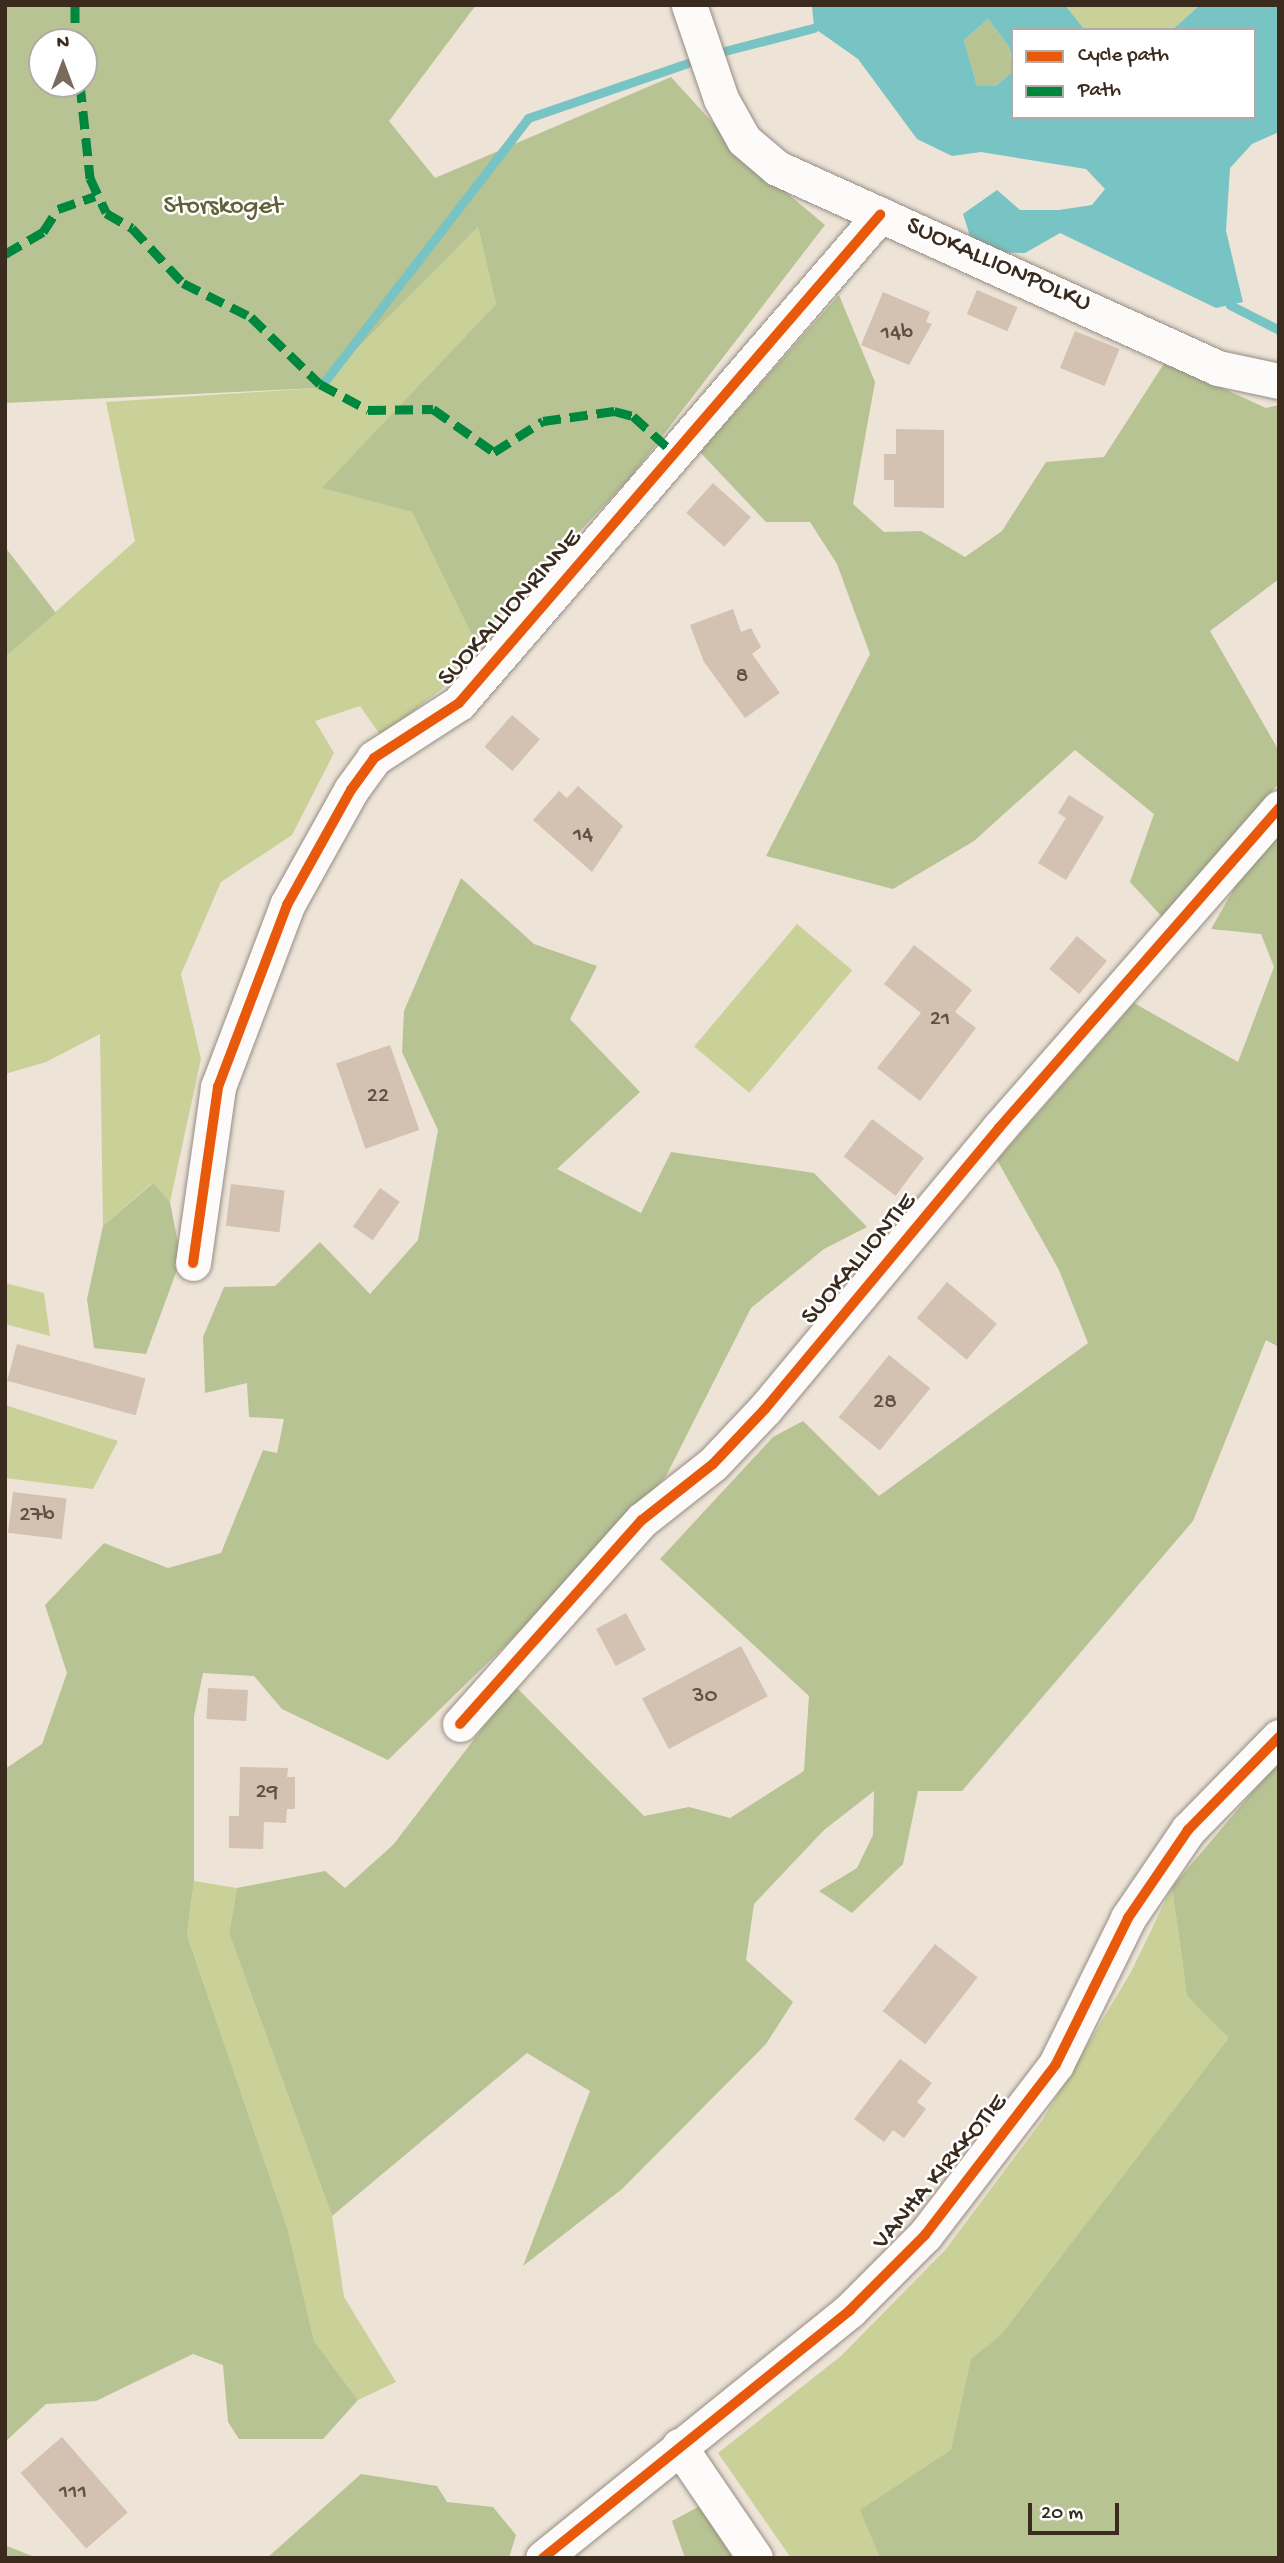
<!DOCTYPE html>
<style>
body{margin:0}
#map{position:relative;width:1284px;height:2563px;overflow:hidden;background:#ede3d6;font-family:"Gochi Hand",sans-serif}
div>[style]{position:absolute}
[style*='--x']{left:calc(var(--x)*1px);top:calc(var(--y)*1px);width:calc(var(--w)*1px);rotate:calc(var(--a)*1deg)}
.green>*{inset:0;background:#cad198;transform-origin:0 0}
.forest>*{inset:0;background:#b7c392}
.water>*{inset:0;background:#78c3c3}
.stream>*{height:9px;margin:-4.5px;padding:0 4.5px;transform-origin:4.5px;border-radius:4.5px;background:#78c3c3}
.building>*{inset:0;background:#d3c1b1;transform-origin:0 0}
.roads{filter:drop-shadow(0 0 2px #958d85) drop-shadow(0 0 2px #958d85)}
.minor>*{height:35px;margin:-17.5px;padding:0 17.5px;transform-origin:17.5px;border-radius:17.5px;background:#fcfbf9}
.quiet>*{height:9px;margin-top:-4.5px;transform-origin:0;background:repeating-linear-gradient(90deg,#00873e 0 18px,transparent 0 27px)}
.cycleway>*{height:10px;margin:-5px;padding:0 5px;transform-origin:5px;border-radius:5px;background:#e8590c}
span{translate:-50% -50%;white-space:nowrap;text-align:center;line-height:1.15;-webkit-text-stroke:5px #fff;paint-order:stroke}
.number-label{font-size:23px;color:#615043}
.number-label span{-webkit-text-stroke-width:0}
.park-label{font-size:26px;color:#635f37}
.street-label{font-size:26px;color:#3b2a1e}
.frame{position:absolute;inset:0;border:7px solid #3b2a1e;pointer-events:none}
.legend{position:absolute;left:1011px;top:28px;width:245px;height:91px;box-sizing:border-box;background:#fff;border:2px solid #b1aaa5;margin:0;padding:9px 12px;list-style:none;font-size:21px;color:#3b2a1e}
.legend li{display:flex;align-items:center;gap:14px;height:35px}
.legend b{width:35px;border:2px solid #b1aaa5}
.north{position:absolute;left:28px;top:28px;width:70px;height:70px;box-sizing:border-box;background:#fff;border:2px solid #b1aaa5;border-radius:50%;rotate:0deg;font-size:19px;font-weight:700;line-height:28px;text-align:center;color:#3b2a1e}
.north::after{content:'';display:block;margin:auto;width:24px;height:32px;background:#796b5e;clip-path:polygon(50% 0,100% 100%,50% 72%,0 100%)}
.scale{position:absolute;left:1028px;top:2503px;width:91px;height:32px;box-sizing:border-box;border:4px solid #3b2a1e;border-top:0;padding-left:9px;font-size:21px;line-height:24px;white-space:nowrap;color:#3b2a1e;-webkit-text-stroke:5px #fff;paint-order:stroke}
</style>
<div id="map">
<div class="green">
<div style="clip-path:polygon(1065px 5px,1200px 5px,1172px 30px,1085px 30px)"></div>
<div style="clip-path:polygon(478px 227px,496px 304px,323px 488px,412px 512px,475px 642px,443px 688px,381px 736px,360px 706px,315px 721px,334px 753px,292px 835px,221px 882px,181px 974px,201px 1059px,170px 1202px,152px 1183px,103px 1226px,100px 1034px,46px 1062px,5px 1074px,5px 657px,135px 541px,106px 402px,318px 388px)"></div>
<div style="left:797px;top:924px;width:72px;height:160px;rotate:40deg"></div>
<div style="clip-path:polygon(5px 1283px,44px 1293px,50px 1336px,5px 1324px)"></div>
<div style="clip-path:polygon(5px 1405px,118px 1441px,93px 1489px,5px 1478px)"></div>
<div style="clip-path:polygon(194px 1881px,237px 1888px,229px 1933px,332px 2216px,344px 2297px,396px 2382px,358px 2400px,314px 2341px,288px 2230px,187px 1935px)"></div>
<div style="clip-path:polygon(1172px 1887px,1187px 1996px,1230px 2037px,1279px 2558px,861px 2510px,880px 2558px,791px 2558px,718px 2453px,841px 2356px,946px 2249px,1043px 2119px,1131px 1972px)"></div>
</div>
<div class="forest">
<div style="clip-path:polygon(evenodd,5px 5px,476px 5px,389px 121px,435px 178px,671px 77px,743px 156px,825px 225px,630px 478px,475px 642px,412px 512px,322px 488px,496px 304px,478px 227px,318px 388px,5px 403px,5px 5px,42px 42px,84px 42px,84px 84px,42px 84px,42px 42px)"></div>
<div style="clip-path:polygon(988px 19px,1009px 47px,1013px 71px,996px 86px,977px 86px,964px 40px)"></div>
<div style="clip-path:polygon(839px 295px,875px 382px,853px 504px,884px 532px,921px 531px,965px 557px,1002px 531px,1046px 462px,1104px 457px,1165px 362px,1266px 408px,1279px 405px,1279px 579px,1210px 631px,1279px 751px,1279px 783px,1165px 920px,1130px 882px,1154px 814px,1075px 750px,974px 841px,893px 889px,766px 856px,870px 654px,837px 564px,810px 522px,766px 522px,700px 452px)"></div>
<div style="clip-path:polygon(5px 547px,56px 613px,5px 657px)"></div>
<div style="clip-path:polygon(1279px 833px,1279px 1347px,1266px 1340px,1193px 1521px,962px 1791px,918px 1791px,903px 1864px,852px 1913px,819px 1891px,857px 1868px,873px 1835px,874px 1791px,824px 1830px,754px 1904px,746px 1960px,793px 2002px,766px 2044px,622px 2189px,523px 2266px,590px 2091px,527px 2053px,332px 2216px,229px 1933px,237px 1888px,325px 1871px,345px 1888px,393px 1845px,515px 1686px,644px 1816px,689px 1807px,730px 1818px,804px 1771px,809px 1696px,660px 1559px,773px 1437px,803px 1421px,879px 1496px,1088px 1343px,1059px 1270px,997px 1160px,1134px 1003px,1238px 1062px,1274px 967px,1261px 934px,1211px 929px,1247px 866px)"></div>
<div style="clip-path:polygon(461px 878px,534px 944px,597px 966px,570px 1019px,640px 1092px,557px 1169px,641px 1213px,671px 1152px,814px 1173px,867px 1227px,824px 1249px,751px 1308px,666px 1476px,557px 1595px,388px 1760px,282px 1709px,254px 1676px,203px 1673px,194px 1716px,194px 1881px,187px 1935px,288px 2230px,314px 2341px,358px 2400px,323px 2439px,239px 2439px,228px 2422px,223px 2365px,193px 2354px,96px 2401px,46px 2404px,5px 2442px,5px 1769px,42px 1744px,67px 1673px,45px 1605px,104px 1543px,168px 1568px,221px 1553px,263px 1450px,277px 1453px,284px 1419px,249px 1417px,247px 1383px,205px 1393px,203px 1337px,224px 1287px,275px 1286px,320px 1242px,370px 1294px,418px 1240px,438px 1130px,402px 1052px,404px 1011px)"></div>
<div style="clip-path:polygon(153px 1183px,170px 1202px,181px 1259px,146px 1354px,94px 1348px,87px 1299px,103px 1226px)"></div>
<div style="clip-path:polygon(1279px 1761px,1279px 2558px,880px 2558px,860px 2510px,951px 2450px,971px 2359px,1001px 2335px,1229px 2038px,1187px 1996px,1172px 1887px)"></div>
<div style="clip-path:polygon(361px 2474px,437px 2486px,447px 2502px,493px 2507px,516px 2535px,509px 2558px,267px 2558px)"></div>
<div style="clip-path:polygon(700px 2506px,733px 2558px,685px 2558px,672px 2521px)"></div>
<div style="clip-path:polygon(5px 2529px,7px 2546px,37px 2558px,5px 2558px)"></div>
</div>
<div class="water">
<div style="clip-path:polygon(812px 5px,1065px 5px,1085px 30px,1013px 30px,1013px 65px,1009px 47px,988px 19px,964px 40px,977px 86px,996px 86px,1013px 71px,1013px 117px,1254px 117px,1254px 30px,1172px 30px,1200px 5px,1279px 5px,1279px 132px,1252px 144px,1230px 168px,1226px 231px,1243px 302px,1216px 308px,1060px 233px,1025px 253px,975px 252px,963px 214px,997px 190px,1020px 210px,1059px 210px,1092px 205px,1105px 189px,1086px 169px,981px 152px,952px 156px,917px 139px,858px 59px,814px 28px)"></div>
</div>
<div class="stream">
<div style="--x:717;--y:53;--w:100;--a:-14.5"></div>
<div style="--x:1230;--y:305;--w:55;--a:27"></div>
<div style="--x:325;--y:381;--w:332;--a:-52.3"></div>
<div style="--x:528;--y:118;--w:169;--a:-19"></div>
</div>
<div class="building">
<div style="left:977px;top:290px;width:44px;height:26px;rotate:23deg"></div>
<div style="clip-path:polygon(883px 292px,930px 312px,926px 322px,932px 324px,909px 365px,861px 345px)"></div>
<div style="left:1075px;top:331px;width:48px;height:40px;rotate:22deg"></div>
<div style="clip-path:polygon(896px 429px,944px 430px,944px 508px,894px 507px,894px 480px,884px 480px,884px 454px,896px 454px)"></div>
<div style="left:713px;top:483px;width:51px;height:40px;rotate:42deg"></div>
<div style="clip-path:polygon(733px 609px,741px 632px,751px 628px,761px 647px,752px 654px,780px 693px,745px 718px,704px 662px,690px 625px)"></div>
<div style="left:512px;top:715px;width:37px;height:42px;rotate:41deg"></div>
<div style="clip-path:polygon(578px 786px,623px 826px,592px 872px,533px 820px,559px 791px,567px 798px)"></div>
<div style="clip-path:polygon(1069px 795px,1104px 817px,1066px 880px,1038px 863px,1066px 818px,1058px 813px)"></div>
<div style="left:1077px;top:936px;width:39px;height:43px;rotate:40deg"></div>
<div style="clip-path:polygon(914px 945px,972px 990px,955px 1012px,976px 1028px,920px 1101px,877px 1068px,921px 1013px,884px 984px)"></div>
<div style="left:390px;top:1045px;width:90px;height:57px;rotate:71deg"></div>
<div style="left:872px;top:1119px;width:65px;height:47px;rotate:37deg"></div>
<div style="left:231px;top:1184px;width:54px;height:42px;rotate:7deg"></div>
<div style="left:380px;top:1188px;width:24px;height:47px;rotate:35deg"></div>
<div style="left:947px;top:1282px;width:65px;height:47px;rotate:40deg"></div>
<div style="left:17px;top:1344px;width:133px;height:38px;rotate:15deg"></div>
<div style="left:889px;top:1355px;width:53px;height:80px;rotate:39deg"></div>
<div style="left:13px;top:1492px;width:54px;height:41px;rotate:7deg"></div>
<div style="left:626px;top:1613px;width:42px;height:34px;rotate:62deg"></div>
<div style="left:741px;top:1646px;width:57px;height:112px;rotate:62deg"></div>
<div style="left:208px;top:1688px;width:40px;height:31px;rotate:3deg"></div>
<div style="clip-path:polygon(240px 1767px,288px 1768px,287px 1777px,295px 1777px,295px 1809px,287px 1809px,286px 1823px,264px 1822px,263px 1849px,229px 1848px,229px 1816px,239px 1816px)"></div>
<div style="left:935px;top:1944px;width:54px;height:85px;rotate:38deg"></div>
<div style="clip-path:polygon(900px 2059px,932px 2083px,917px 2102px,926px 2109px,904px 2138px,893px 2130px,884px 2142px,854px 2119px)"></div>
<div style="left:62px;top:2437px;width:100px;height:55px;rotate:49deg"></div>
</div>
<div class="roads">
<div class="minor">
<div style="--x:689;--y:5;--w:99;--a:71.2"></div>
<div style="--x:721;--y:99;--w:47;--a:60.7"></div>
<div style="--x:744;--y:140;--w:43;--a:40.3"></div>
<div style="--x:777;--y:168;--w:484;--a:24.4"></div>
<div style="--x:1218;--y:368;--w:62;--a:12"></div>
<div style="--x:193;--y:1263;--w:178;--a:-81.9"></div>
<div style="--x:218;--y:1087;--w:195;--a:-69.2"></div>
<div style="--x:287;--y:905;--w:132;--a:-60.9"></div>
<div style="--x:351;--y:790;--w:39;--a:-54"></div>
<div style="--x:374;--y:758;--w:101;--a:-32.9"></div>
<div style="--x:459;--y:703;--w:645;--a:-49.22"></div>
<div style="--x:460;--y:1724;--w:273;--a:-48.3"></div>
<div style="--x:642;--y:1520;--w:90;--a:-38.3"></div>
<div style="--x:713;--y:1464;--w:76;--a:-46.6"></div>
<div style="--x:765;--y:1409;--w:366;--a:-50.2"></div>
<div style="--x:999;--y:1128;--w:425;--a:-48.8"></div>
<div style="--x:679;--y:2446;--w:135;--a:55.8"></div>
<div style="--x:543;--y:2558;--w:395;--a:-38.9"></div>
<div style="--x:850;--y:2310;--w:106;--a:-45"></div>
<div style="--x:925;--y:2235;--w:215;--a:-52.5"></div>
<div style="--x:1056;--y:2064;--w:163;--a:-63.7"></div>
<div style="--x:1128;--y:1918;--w:107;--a:-55.7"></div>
<div style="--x:1188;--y:1830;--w:130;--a:-45.6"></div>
</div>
</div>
<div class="quiet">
<div style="--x:75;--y:5;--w:37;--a:90"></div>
<div style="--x:80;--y:84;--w:95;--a:83.9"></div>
<div style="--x:90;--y:178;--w:38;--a:65"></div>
<div style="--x:106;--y:213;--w:30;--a:30"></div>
<div style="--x:132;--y:228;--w:75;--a:47.2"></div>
<div style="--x:183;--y:283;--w:76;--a:26.6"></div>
<div style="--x:251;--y:317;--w:96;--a:44.2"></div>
<div style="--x:320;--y:384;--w:55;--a:28.4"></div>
<div style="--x:368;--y:410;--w:65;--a:-0.9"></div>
<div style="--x:433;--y:409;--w:75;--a:35.2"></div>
<div style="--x:494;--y:452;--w:58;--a:-32.3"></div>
<div style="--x:543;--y:421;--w:72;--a:-8"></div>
<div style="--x:614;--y:411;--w:20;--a:15"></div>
<div style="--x:633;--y:416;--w:58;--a:42.2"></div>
<div style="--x:5;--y:254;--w:44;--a:-30.1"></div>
<div style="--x:43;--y:232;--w:27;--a:-57"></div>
<div style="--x:58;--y:209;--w:39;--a:-19"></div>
</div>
<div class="cycleway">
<div style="--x:193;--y:1263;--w:178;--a:-81.9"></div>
<div style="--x:218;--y:1087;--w:195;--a:-69.2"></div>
<div style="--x:287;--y:905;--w:132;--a:-60.9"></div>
<div style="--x:351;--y:790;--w:39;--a:-54"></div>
<div style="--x:374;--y:758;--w:101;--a:-32.9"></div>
<div style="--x:459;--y:703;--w:645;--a:-49.22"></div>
<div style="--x:460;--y:1724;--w:273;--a:-48.3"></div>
<div style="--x:642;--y:1520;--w:90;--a:-38.3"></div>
<div style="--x:713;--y:1464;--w:76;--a:-46.6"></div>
<div style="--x:765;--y:1409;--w:366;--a:-50.2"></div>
<div style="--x:999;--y:1128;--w:425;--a:-48.8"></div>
<div style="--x:543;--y:2558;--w:395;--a:-38.9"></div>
<div style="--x:850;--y:2310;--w:106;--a:-45"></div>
<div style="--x:925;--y:2235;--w:215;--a:-52.5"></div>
<div style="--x:1056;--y:2064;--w:163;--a:-63.7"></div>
<div style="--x:1128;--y:1918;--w:107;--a:-55.7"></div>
<div style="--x:1188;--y:1830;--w:130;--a:-45.6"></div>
</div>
<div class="number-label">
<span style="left:897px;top:334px">14b</span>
<span style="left:742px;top:677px">8</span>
<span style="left:583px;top:836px">14</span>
<span style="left:940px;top:1020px">21</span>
<span style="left:378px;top:1097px">22</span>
<span style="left:885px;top:1403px">28</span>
<span style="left:37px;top:1516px">27b</span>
<span style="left:705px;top:1697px">30</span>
<span style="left:267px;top:1793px">29</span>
<span style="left:73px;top:2493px">111</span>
</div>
<div class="park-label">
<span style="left:223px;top:208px">Storskoget</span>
</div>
<div class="street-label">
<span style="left:998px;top:266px;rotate:24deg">SUOKALLIONPOLKU</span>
<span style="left:511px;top:609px;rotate:-48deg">SUOKALLIONRINNE</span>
<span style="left:860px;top:1260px;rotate:-50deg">SUOKALLIONTIE</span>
<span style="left:941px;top:2173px;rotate:-50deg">VANHA KIRKKOTIE</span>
</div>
<div class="frame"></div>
<ul class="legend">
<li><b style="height:9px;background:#e8590c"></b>Cycle path</li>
<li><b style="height:9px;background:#00873e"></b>Path</li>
</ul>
<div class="north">N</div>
<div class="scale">20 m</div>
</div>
